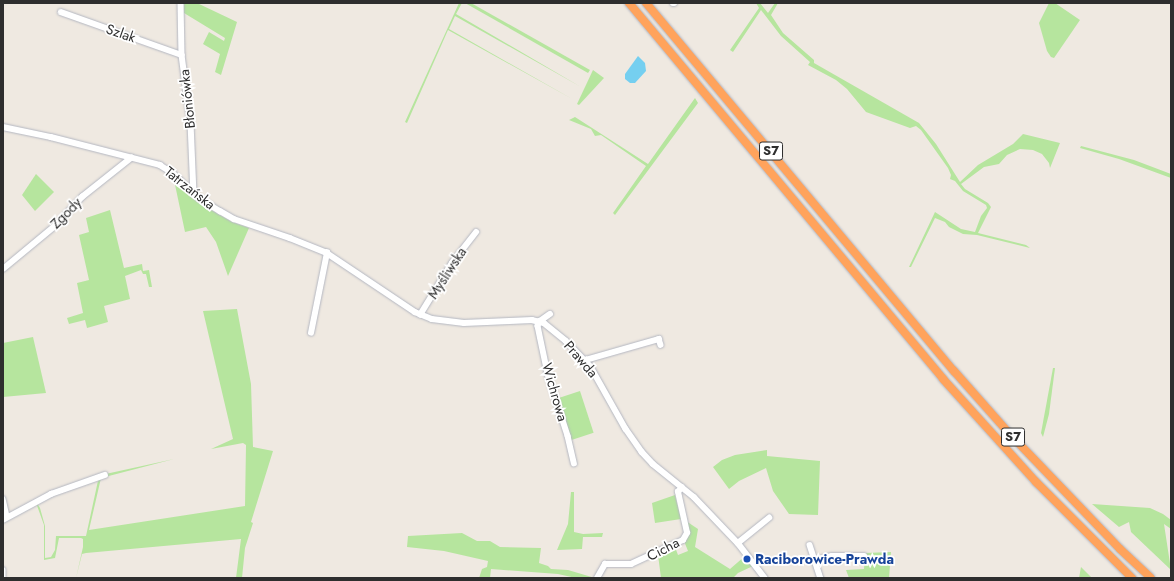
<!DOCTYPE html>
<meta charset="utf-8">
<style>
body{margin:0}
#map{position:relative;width:1174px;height:581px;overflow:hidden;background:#efe9e1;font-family:Jost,sans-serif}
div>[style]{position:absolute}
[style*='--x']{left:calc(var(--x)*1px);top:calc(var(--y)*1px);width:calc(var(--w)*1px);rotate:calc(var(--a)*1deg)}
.green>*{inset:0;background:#b6e59e;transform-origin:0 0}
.water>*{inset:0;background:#75cff0}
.roads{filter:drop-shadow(0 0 1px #b4b7c1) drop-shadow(0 0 1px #b4b7c1)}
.minor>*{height:5.5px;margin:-2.75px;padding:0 2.75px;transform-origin:2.75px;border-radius:2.75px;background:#fff}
.highway>*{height:8px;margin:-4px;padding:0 4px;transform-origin:4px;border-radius:4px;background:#ffa35c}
.dots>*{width:11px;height:11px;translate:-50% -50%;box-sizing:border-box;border:2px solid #fff;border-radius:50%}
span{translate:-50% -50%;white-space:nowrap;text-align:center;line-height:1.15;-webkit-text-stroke:3.5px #fff;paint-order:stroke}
.shield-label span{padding:1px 3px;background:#fff;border:1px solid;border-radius:3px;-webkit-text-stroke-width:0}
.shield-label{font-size:13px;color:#2e2e2e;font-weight:700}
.street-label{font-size:14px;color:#2e2e2e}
.transit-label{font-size:14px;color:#164399;font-weight:700}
.left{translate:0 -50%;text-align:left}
.frame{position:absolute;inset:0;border:4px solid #2e2e2e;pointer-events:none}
</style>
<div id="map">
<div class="green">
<div style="clip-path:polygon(184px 3px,197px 3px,237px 22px,221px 75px,215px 72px,220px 54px,203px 44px,209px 32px,224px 41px,225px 38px,184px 13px)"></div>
<div style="clip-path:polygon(459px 3px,462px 3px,456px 14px,581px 87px,455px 16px,449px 29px,574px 100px,448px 30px,407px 123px,405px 122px)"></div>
<div style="clip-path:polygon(465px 3px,471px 3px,590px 70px,588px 73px)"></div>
<div style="clip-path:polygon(756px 3px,760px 3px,768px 13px,775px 3px,778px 3px,771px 15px,783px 33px,814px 60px,814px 63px,919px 123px,936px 144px,960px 182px,978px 165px,1013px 144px,1023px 134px,1060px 143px,1050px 168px,1049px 163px,1042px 154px,1033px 150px,1020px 149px,1007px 155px,999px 164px,984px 167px,961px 184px,965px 189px,988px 203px,991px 207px,978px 233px,1026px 245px,1030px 248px,977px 235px,963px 234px,949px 227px,945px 222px,935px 218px,911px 267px,909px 267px,935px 212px,961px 229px,975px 232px,981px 216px,987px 208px,986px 205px,963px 191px,955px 181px,950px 179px,951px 175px,948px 168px,921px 130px,916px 126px,910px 128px,866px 112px,847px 89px,836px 80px,808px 65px,810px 62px,781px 36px,761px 10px,733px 52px,730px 50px,759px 8px)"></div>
<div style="clip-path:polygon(1049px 3px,1055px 3px,1080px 20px,1054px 58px,1051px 57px,1047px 51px,1039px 23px)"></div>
<div style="clip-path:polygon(593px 70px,604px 78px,579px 105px,577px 104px)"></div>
<div style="clip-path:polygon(695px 98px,698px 103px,615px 215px,613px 213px,646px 166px,601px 135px,595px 136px,591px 129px,569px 120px,575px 117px,648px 164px)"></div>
<div style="clip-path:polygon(1081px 146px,1134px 160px,1171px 174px,1171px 178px,1119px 159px,1080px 148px)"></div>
<div style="clip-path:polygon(36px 174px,54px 192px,35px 211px,22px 195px)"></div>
<div style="clip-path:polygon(174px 180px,197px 200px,211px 210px,232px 222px,249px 228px,228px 276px,216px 242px,206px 227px,185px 232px)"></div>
<div style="clip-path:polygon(110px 210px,124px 268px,142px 264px,143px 271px,149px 270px,152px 287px,149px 287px,146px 274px,143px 274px,141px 270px,125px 276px,130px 299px,104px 306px,108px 322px,87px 328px,85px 320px,69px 324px,67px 318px,83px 313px,77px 283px,89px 280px,79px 235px,89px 232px,86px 218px)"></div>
<div style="clip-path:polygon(237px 309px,251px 384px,253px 447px,273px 451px,251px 522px,253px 523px,245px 548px,242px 578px,236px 578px,241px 539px,86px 553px,82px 554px,76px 578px,83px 547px,83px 539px,81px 538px,59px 538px,55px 558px,44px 560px,44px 525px,35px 500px,40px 508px,45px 526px,45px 558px,51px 557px,55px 550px,56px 536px,86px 536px,99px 476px,101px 475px,174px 459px,101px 478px,89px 530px,245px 506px,246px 445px,243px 443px,211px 449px,233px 439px,203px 311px)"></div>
<div style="clip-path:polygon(33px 337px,46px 393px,3px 397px,3px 343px)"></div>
<div style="clip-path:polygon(1053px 368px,1055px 368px,1049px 414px,1043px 437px,1041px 433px)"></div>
<div style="left:580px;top:391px;width:44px;height:24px;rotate:72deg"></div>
<div style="clip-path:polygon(767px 450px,767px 456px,820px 461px,818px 515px,789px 514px,773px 491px,766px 468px,739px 481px,729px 489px,713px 467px,722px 460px,735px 455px)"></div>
<div style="clip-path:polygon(571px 492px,574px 492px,574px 532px,583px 534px,603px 533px,602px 537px,583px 537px,582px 549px,557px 550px,568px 524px)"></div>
<div style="clip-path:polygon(675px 495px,681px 519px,655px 523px,652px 503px)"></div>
<div style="clip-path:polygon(1092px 504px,1150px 508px,1163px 514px,1171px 520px,1171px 529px,1164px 524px,1171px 570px,1131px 532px,1129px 522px,1119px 527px)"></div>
<div style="clip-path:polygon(686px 521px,698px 529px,695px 547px,730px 569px,745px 556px,753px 566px,738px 573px,733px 578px,661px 578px,658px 555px,675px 547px,678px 555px,688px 551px,684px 541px)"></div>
<div style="clip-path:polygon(462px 533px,477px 541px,490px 541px,500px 547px,541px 548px,539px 563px,548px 566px,551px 569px,568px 570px,595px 578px,576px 578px,558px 574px,491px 569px,490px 578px,479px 578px,482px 569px,487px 567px,488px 561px,444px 551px,407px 547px,408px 536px)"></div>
<div style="clip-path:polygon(891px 552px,889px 578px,849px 578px,846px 570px,864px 569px,865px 553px)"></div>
<div style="clip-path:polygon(1081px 567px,1092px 578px,1079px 578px)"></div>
</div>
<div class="water">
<div style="clip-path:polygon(638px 56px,645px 63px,646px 71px,635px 83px,630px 83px,625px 79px,625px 74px)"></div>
</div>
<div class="roads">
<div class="minor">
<div style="--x:181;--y:3;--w:52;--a:88.9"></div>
<div style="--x:182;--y:55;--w:69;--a:82.5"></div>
<div style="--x:191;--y:123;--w:71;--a:87.6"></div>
<div style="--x:673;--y:3;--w:1;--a:0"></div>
<div style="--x:61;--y:12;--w:128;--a:19.6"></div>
<div style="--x:3;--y:127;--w:49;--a:11.8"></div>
<div style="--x:51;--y:137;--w:113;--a:14.4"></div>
<div style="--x:160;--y:165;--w:15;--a:32"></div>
<div style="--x:173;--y:173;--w:36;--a:44"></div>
<div style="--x:199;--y:198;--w:25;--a:32"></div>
<div style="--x:220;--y:211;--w:16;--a:30"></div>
<div style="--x:234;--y:219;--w:59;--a:18.7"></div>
<div style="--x:290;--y:238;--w:40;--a:22"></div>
<div style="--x:327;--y:253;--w:106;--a:33.8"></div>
<div style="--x:415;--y:312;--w:18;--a:22"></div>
<div style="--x:432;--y:319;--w:32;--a:7"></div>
<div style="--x:464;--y:323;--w:68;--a:-2.5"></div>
<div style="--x:532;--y:320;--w:12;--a:14"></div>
<div style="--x:544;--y:323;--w:28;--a:39"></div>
<div style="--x:566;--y:341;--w:36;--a:46"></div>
<div style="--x:591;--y:367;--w:71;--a:60.6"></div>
<div style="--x:626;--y:429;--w:28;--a:55"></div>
<div style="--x:642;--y:452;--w:16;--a:47"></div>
<div style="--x:653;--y:464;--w:53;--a:38.8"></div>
<div style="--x:694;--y:497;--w:64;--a:46.3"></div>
<div style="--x:738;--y:543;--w:44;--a:52.4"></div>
<div style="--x:3;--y:269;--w:67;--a:-39.6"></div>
<div style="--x:55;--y:226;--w:40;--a:-47"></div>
<div style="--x:82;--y:197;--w:63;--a:-38.5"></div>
<div style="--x:420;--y:315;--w:61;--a:-58.4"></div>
<div style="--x:452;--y:263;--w:39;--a:-52"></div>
<div style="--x:540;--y:321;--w:5;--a:112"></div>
<div style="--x:538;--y:326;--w:49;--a:78.2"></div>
<div style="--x:548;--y:374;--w:65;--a:72.1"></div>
<div style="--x:568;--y:436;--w:28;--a:77"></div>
<div style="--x:540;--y:321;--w:12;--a:-35"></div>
<div style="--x:311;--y:333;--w:82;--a:-78.7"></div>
<div style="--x:586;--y:360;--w:76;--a:-16"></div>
<div style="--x:659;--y:339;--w:6;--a:72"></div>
<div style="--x:3;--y:499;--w:18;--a:77"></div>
<div style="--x:3;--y:520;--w:55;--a:-28.4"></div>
<div style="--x:51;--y:494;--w:57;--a:-19.4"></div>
<div style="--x:738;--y:543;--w:40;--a:-39"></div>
<div style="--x:810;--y:545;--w:35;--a:72"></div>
<div style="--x:816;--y:560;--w:16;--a:-14"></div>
<div style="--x:832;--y:556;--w:32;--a:0"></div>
<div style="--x:3;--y:570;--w:6;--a:90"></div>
<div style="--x:597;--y:578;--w:16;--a:-60"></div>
<div style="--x:605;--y:564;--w:26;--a:0"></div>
<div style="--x:631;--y:564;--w:57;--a:-24.8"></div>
<div style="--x:683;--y:540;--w:8;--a:-60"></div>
<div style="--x:687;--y:533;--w:42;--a:-102.4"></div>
<div style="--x:678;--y:492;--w:6;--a:-51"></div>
</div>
<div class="highway">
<div style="--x:629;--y:3;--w:490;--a:50.1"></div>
<div style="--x:943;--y:379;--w:139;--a:47.9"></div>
<div style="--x:1036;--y:482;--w:136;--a:45"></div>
<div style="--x:646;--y:3;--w:480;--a:50.1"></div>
<div style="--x:954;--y:371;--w:80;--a:48.5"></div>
<div style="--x:1007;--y:431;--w:163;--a:46.2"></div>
<div style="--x:1120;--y:549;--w:42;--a:43.1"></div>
</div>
</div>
<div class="dots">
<div style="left:747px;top:559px;background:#1a4fb4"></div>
</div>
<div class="shield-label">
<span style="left:771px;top:151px">S7</span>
<span style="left:1013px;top:437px">S7</span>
</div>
<div class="street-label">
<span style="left:121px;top:33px;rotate:19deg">Szlak</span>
<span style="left:187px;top:99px;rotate:-96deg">Błoniówka</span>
<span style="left:190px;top:188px;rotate:38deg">Tatrzańska</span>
<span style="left:66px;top:213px;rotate:-45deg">Zgody</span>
<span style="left:447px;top:273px;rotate:-57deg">Myśliwska</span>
<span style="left:581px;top:359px;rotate:49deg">Prawda</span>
<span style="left:555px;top:392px;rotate:74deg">Wichrowa</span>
<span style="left:663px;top:549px;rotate:-27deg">Cicha</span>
</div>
<div class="transit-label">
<span class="left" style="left:755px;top:559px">Raciborowice-Prawda</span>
</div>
<div class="frame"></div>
</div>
